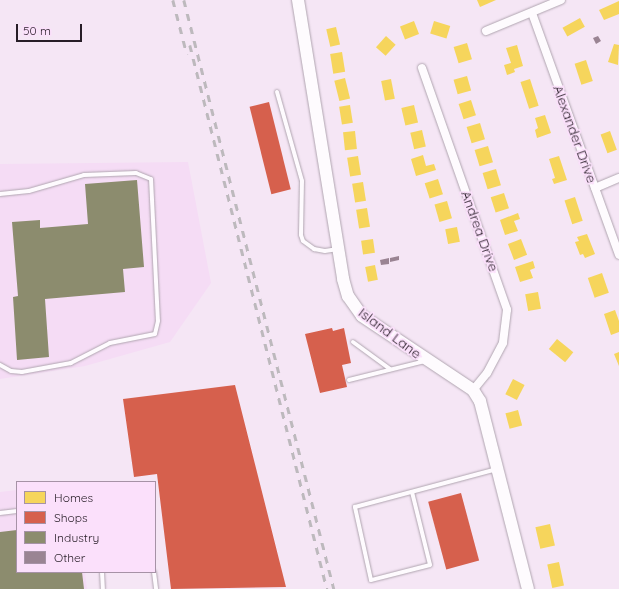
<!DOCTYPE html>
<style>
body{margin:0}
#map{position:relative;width:619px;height:589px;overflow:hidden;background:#f5e6f5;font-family:Quicksand,sans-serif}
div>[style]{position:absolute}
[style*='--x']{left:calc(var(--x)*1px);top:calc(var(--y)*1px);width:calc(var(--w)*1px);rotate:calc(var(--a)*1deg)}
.built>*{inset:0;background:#f5dcf5}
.homes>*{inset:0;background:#f6d55c;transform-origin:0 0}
.shops>*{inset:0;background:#d6604d;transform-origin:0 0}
.industry>*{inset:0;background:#8c8c6e}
.building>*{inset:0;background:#9a8493}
.roads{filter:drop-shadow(0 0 1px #b0a5b0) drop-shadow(0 0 1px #b0a5b0)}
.lane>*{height:4px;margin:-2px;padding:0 2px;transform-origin:2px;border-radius:2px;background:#fefbfe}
.street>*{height:8px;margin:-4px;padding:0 4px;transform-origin:4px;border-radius:4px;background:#fefbfe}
.secondary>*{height:12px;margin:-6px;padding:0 6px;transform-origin:6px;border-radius:6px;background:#fefbfe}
.rail>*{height:2.5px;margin-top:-1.25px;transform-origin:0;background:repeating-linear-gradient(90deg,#bdb9bd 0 7px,transparent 0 14px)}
span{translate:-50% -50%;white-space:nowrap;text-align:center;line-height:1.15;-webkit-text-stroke:4px #fbe0fb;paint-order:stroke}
.street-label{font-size:14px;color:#271d27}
.legend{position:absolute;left:16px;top:481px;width:140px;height:92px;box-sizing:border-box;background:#fbe0fb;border:1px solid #a692a6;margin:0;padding:5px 7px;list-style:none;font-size:12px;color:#271d27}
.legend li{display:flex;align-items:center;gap:8px;height:20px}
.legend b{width:20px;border:1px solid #a692a6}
.scale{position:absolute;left:16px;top:24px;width:66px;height:18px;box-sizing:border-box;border:2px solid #271d27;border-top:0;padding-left:5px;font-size:12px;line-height:14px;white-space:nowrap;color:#271d27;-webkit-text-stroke:3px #fbe0fb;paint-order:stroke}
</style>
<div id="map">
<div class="built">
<div style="clip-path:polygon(188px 162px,211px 283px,170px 342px,85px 366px,0 379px,0 164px)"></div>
<div style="clip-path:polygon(17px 490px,17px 572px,85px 572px,87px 589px,0 589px,0 492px)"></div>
</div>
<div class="homes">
<div style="clip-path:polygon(477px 0,496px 0,480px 7px)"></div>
<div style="clip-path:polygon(619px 1px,619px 14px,604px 20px,599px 10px)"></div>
<div style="left:580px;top:18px;width:10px;height:20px;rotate:61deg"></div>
<div style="left:414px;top:21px;width:14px;height:15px;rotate:69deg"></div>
<div style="left:434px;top:21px;width:17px;height:13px;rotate:17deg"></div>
<div style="left:336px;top:27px;width:18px;height:10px;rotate:77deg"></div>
<div style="left:386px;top:36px;width:13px;height:15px;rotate:42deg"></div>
<div style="left:467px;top:43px;width:17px;height:14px;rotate:73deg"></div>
<div style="clip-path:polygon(614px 44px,619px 45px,618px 65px,608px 62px)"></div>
<div style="clip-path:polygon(517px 45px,523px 66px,514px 69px,515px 72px,507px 75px,504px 65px,511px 63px,506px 48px)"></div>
<div style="left:342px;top:52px;width:20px;height:12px;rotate:81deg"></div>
<div style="left:586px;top:60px;width:22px;height:12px;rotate:72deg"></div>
<div style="left:467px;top:76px;width:15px;height:14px;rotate:74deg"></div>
<div style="left:345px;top:78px;width:21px;height:11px;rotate:76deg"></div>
<div style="left:391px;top:79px;width:20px;height:10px;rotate:79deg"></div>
<div style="left:530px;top:79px;width:28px;height:10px;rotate:72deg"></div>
<div style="left:471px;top:100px;width:16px;height:13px;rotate:72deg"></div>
<div style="left:350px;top:105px;width:18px;height:11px;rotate:81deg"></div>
<div style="left:414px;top:105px;width:18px;height:13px;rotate:77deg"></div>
<div style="clip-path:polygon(545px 115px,551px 133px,537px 138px,535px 130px,538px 128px,535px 118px)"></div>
<div style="left:480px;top:123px;width:17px;height:14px;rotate:73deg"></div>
<div style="left:422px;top:130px;width:17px;height:12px;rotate:77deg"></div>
<div style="left:355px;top:131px;width:18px;height:12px;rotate:84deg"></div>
<div style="left:610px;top:131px;width:20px;height:10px;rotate:70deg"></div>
<div style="left:488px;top:146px;width:17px;height:14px;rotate:73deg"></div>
<div style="clip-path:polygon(423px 155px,426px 166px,434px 164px,436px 170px,416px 176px,411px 159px)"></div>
<div style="left:358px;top:156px;width:19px;height:11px;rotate:81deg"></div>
<div style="clip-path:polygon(559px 156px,567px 180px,554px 184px,552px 179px,555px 178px,549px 159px)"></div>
<div style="left:496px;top:169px;width:17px;height:14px;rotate:73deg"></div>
<div style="left:438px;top:179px;width:16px;height:14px;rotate:72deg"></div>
<div style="left:363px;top:182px;width:19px;height:11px;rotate:81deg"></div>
<div style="left:504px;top:193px;width:16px;height:14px;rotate:72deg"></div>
<div style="left:575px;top:197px;width:25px;height:11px;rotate:72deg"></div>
<div style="left:447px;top:201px;width:18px;height:13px;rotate:74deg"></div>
<div style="left:367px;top:208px;width:19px;height:11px;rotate:81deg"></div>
<div style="clip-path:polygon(518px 213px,520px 219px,514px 221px,518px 231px,505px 235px,500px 220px)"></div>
<div style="left:457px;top:227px;width:15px;height:12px;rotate:79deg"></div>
<div style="clip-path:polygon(587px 234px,595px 254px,585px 258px,583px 254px,580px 255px,575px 242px,579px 241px,577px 237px)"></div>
<div style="left:373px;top:239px;width:14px;height:12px;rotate:82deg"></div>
<div style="left:521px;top:239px;width:17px;height:14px;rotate:69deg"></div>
<div style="clip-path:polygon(533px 261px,535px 268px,530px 270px,533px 278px,520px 282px,515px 267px)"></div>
<div style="left:375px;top:265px;width:15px;height:10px;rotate:79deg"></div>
<div style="left:602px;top:273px;width:21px;height:15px;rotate:71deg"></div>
<div style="left:538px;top:292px;width:17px;height:13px;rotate:80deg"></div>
<div style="clip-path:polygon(615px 310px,619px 321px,619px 332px,611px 335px,604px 314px)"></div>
<div style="left:557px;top:339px;width:21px;height:13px;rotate:39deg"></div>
<div style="clip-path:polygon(619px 352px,619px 366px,614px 354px)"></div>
<div style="left:513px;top:379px;width:13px;height:17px;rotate:27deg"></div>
<div style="left:518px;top:410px;width:16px;height:13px;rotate:75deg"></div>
<div style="left:550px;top:524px;width:22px;height:15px;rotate:77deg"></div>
<div style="left:559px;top:562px;width:24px;height:12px;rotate:78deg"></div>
</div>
<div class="shops">
<div style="left:269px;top:102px;width:90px;height:20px;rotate:76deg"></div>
<div style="clip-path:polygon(332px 328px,333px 331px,344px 328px,351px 363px,342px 365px,347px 387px,320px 393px,305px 334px)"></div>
<div style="clip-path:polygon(235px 385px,286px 587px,171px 589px,157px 474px,134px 477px,123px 399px)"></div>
<div style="left:461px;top:493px;width:70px;height:34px;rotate:75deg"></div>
</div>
<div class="industry">
<div style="clip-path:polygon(137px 180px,144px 267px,123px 269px,125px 292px,45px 299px,49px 357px,17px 360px,13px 297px,18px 296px,12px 222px,40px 220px,40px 228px,88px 224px,85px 184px)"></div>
<div style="clip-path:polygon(17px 530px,17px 572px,82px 572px,84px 589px,0 589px,0 532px)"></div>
</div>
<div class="building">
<div style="clip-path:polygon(598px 36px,601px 41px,596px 44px,593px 38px)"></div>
<div style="clip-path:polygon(399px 256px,399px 260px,390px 262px,390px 258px)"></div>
<div style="clip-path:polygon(389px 258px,389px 264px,381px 265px,380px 260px)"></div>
</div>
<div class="roads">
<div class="lane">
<div style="--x:277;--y:92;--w:92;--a:74.3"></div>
<div style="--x:302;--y:181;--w:54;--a:91.1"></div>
<div style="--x:301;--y:235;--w:6;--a:72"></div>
<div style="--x:303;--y:241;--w:14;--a:36"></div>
<div style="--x:314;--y:249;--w:11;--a:10"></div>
<div style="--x:325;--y:251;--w:13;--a:-9"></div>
<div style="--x:0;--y:194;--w:29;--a:-6"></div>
<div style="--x:29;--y:191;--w:57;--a:-16.2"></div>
<div style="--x:84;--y:175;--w:52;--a:-2.2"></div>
<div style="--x:136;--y:173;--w:16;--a:22"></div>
<div style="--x:151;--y:179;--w:142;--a:87.2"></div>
<div style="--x:158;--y:321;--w:13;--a:103"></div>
<div style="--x:155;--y:334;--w:46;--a:168.7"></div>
<div style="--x:110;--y:343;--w:44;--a:152.9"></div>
<div style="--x:71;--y:363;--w:50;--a:169.6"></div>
<div style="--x:22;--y:372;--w:11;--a:-175"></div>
<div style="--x:11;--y:371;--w:13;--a:-151"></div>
<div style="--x:353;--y:342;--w:46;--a:36.1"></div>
<div style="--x:349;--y:380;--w:78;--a:-14"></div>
<div style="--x:412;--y:492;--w:75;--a:76.1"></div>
<div style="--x:430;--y:565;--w:61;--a:165.7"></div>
<div style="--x:371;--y:580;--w:75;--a:-102.4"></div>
<div style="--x:355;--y:507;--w:147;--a:-15"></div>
<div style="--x:0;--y:513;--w:17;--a:-7"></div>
<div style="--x:102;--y:572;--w:17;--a:87"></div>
<div style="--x:154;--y:572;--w:17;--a:83"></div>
</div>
<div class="street">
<div style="--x:532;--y:13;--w:257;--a:70.2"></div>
<div style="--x:486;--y:31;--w:81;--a:-22.5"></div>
<div style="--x:422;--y:68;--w:256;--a:70.6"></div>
<div style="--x:507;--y:310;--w:33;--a:97"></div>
<div style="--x:503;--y:343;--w:34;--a:118"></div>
<div style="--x:487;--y:373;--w:22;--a:129"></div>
<div style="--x:595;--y:188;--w:26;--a:-23"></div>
</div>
<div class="secondary">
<div style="--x:298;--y:0;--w:283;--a:80.8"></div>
<div style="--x:343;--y:279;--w:18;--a:74"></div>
<div style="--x:348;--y:296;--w:24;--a:55"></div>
<div style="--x:362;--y:316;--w:133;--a:33.7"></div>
<div style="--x:473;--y:390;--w:13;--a:58"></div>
<div style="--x:480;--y:401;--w:194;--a:75.7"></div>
</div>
</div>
<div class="rail">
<div style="--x:173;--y:0;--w:56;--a:75.5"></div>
<div style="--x:184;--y:0;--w:608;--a:75.71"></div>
<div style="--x:190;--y:45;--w:561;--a:75.86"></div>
</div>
<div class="street-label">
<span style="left:575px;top:134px;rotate:70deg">Alexander Drive</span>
<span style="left:480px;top:231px;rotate:70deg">Andrea Drive</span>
<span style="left:390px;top:333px;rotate:37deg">Island Lane</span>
</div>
<ul class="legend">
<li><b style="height:11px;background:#f6d55c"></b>Homes</li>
<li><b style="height:11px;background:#d6604d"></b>Shops</li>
<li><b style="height:11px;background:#8c8c6e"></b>Industry</li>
<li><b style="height:11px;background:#9a8493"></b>Other</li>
</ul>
<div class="scale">50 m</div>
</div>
